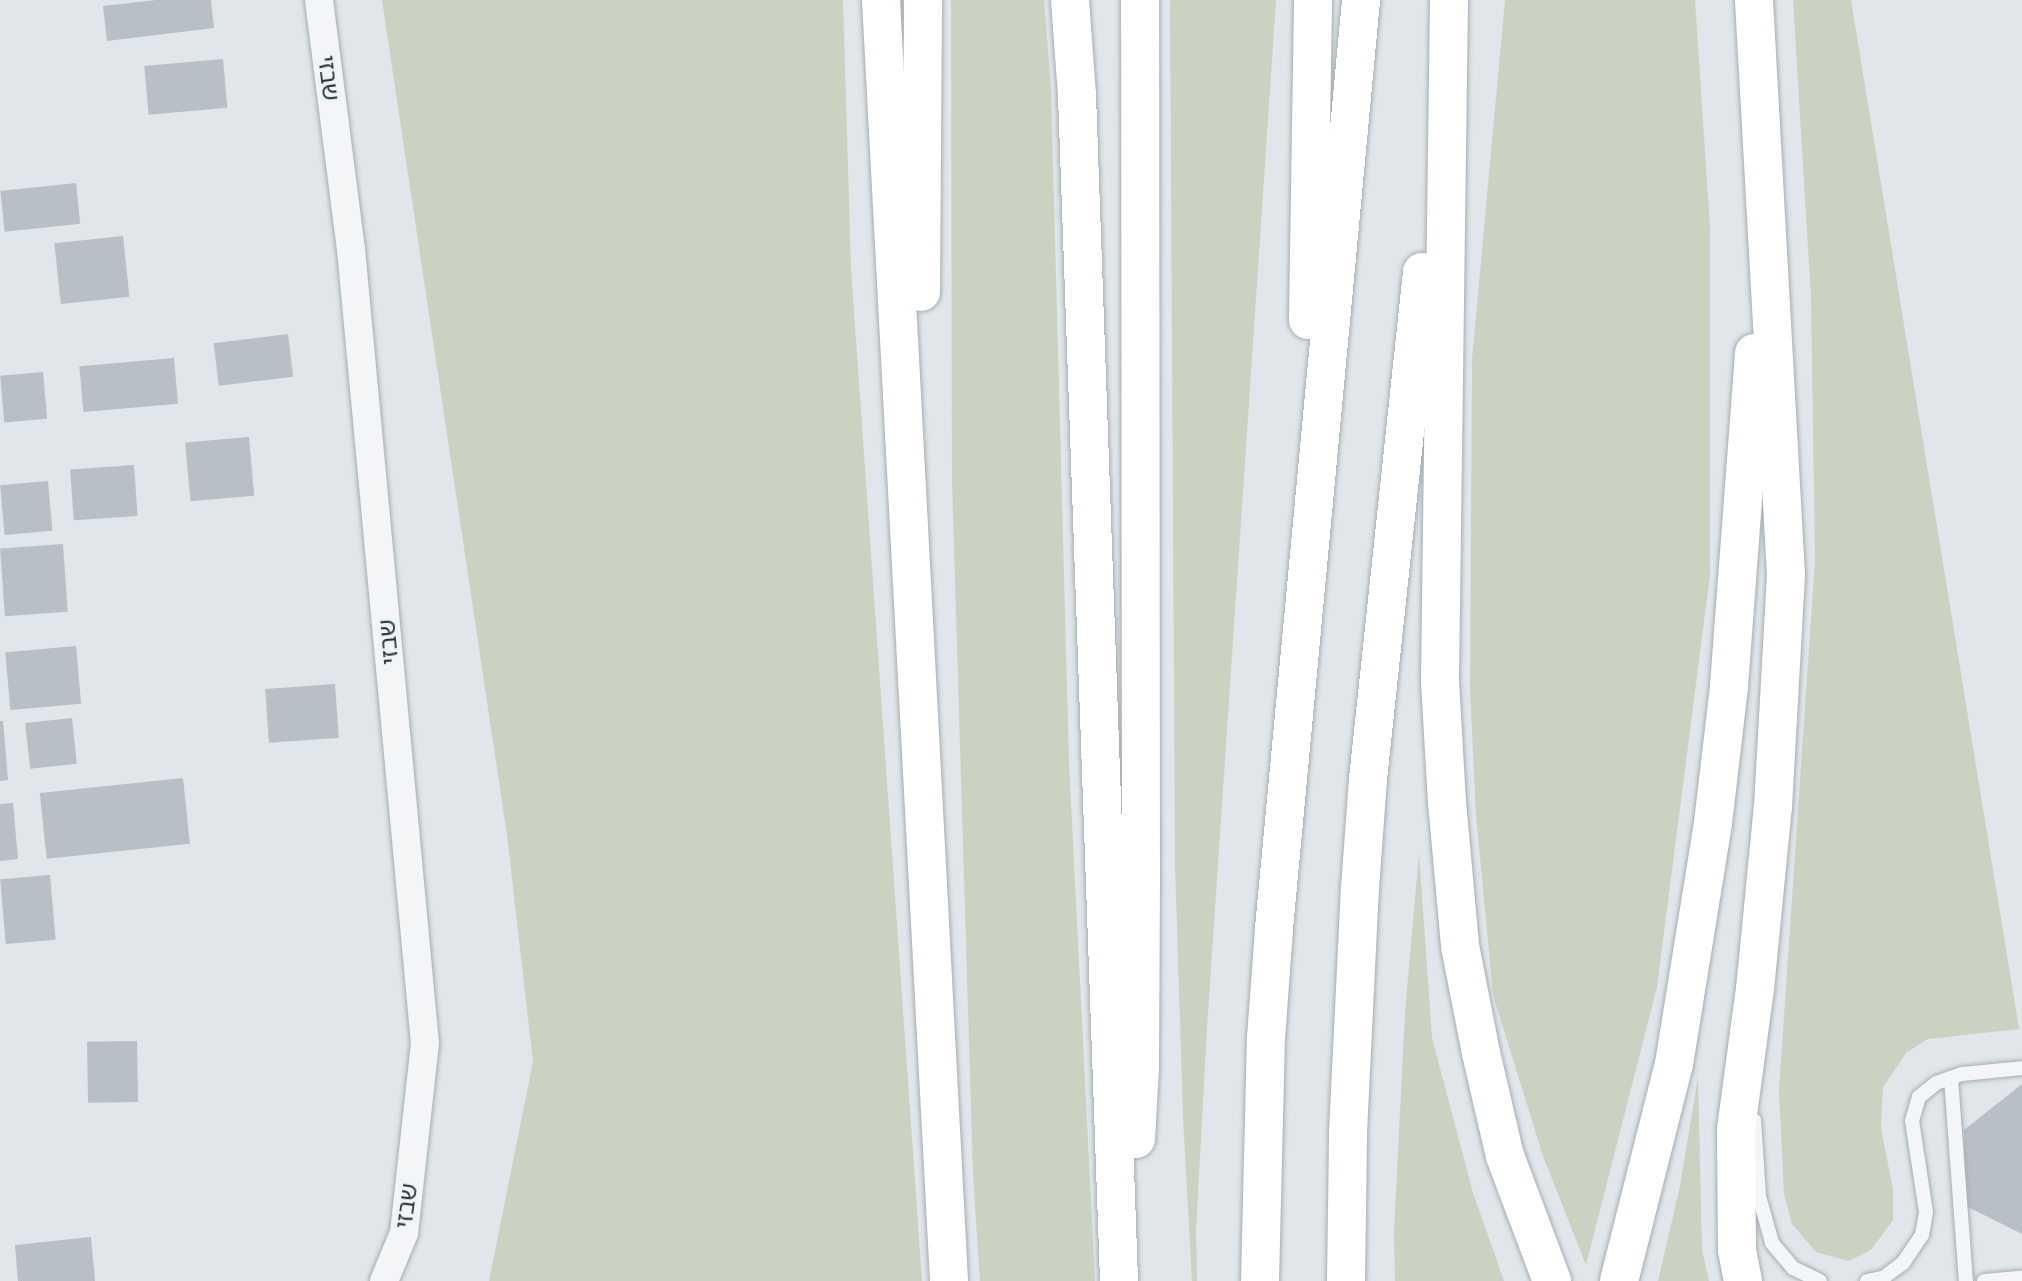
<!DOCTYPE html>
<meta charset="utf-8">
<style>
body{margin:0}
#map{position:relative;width:2022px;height:1281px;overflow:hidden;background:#e0e6e9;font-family:"DM Sans","Noto Sans Hebrew",sans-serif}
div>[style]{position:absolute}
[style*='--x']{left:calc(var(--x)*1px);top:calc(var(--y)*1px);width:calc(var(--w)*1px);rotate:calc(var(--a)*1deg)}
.green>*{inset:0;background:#cad2c2}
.building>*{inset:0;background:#b8c0c5;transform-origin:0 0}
.roads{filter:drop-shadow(0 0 2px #a5aeb3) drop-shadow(0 0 2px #a5aeb3)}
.lane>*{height:14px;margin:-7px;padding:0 7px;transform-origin:7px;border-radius:7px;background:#f3f5f7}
.street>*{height:28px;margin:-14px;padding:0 14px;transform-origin:14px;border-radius:14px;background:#f3f5f7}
.highway>*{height:38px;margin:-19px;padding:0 19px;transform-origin:19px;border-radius:19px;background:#fff}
span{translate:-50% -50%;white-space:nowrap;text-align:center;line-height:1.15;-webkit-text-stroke:7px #f0f4f6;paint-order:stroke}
.street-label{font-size:24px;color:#293740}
</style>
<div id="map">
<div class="green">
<div style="clip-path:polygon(382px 0,843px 0,851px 269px,922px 1281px,489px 1281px,533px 1062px,507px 835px)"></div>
<div style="clip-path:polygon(951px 0,1044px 0,1051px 89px,1069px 763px,1095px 1281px,980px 1281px,973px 1175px,952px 482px)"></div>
<div style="clip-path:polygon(1170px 0,1276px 0,1207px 1028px,1196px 1230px,1197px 1281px,1192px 1281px,1183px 1117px,1175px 865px)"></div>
<div style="clip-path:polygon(1505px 0,1695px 0,1710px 228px,1710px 575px,1657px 987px,1586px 1265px,1543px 1156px,1493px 995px,1476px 815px,1470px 689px,1472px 359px)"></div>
<div style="clip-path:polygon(1793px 0,1851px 0,2019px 1029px,1928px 1039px,1907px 1052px,1883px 1087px,1881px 1128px,1893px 1190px,1893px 1220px,1871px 1250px,1849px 1261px,1816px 1252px,1792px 1224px,1784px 1194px,1779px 1090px,1815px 560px,1811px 297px)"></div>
<div style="clip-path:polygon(1419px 853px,1432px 1038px,1473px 1193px,1504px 1281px,1395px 1281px,1394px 1232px,1405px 1012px)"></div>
<div style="clip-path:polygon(1698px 1077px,1702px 1250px,1709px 1281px,1658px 1281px,1680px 1186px)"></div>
</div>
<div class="building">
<div style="clip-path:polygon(156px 0,211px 0,214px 28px,107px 41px,103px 6px)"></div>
<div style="left:223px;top:59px;width:49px;height:79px;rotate:85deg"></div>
<div style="left:76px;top:183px;width:41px;height:76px;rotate:84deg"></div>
<div style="left:123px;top:236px;width:61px;height:69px;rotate:84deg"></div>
<div style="left:288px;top:334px;width:43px;height:75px;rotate:83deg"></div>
<div style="left:174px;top:358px;width:46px;height:95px;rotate:85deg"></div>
<div style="left:43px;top:372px;width:47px;height:43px;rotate:85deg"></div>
<div style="left:249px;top:437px;width:59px;height:64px;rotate:85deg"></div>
<div style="left:134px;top:465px;width:51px;height:64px;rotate:86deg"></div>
<div style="left:48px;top:481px;width:50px;height:48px;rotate:85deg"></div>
<div style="left:63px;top:544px;width:68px;height:63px;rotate:86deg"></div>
<div style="left:76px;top:646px;width:58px;height:71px;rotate:85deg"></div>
<div style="left:335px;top:684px;width:54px;height:70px;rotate:86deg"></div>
<div style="left:72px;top:718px;width:46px;height:47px;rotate:84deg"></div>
<div style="clip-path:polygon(0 721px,3px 721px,8px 780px,0 781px)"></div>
<div style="left:183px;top:778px;width:66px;height:144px;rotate:84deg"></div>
<div style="clip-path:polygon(13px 803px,18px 859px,0 861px,0 804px)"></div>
<div style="left:50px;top:875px;width:65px;height:50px;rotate:85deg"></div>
<div style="left:137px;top:1041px;width:61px;height:50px;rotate:89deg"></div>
<div style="clip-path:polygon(2022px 1084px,2022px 1234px,1966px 1206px,1964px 1130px)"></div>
<div style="clip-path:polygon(91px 1237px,95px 1281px,18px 1281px,15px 1245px)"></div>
</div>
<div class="roads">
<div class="lane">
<div style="--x:1951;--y:1078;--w:204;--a:85.8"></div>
<div style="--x:1754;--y:1120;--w:76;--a:86.2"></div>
<div style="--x:1759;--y:1196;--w:49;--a:74.5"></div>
<div style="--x:1772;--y:1243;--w:33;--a:50"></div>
<div style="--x:1793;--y:1268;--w:30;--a:26"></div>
<div style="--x:1867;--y:1281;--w:16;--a:-11"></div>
<div style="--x:1883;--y:1278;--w:25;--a:-37"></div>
<div style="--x:1903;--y:1263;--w:34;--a:-56"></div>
<div style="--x:1922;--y:1235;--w:23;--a:-80"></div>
<div style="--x:1926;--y:1212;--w:92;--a:-98.7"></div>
<div style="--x:1912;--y:1121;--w:25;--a:-74"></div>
<div style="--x:1919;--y:1097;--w:22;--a:-39"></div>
<div style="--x:1936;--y:1083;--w:28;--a:-19"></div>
<div style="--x:1962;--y:1074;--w:60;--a:-5.7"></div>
<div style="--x:1984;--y:1281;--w:38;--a:-5"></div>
</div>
<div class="street">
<div style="--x:319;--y:0;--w:251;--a:82.7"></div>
<div style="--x:351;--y:249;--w:797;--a:84.68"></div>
<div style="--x:425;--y:1043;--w:191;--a:96.3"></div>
<div style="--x:404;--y:1233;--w:52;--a:112.6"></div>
</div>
<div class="highway">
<div style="--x:881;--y:0;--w:1283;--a:86.96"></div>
<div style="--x:1070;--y:0;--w:95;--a:85.8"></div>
<div style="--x:1077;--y:95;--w:1187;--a:87.97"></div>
<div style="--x:1449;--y:0;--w:681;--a:90.76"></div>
<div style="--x:1440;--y:681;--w:121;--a:86.7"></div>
<div style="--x:1447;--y:802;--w:145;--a:84.8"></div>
<div style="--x:1460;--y:946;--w:109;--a:78.9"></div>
<div style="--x:1481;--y:1053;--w:106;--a:76.9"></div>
<div style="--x:1505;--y:1156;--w:134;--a:69.4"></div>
<div style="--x:921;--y:292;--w:292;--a:-89.6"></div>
<div style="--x:1308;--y:320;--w:320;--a:-89.1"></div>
<div style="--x:1136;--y:1139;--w:72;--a:-86.8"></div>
<div style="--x:1140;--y:1067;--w:184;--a:-89.7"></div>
<div style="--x:1141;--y:883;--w:883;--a:-90.06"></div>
<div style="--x:1260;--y:1281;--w:243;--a:-88.6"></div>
<div style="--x:1266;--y:1038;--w:110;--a:-85.8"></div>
<div style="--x:1274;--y:928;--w:932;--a:-84.64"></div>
<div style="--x:1346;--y:1281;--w:149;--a:-89.2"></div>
<div style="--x:1348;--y:1132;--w:244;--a:-87.2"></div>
<div style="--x:1360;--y:888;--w:109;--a:-85.8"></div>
<div style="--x:1368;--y:779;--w:510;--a:-83.92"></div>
<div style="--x:1619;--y:1281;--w:224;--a:-75.8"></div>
<div style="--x:1674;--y:1064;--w:244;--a:-80.8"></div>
<div style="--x:1713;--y:823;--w:138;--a:-83.3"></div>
<div style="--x:1729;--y:686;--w:334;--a:-85.7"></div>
<div style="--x:1743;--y:1281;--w:32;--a:-101"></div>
<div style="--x:1737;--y:1250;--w:121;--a:-90.5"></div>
<div style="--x:1736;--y:1129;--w:141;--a:-82.3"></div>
<div style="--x:1755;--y:989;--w:183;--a:-84.4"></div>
<div style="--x:1773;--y:807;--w:232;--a:-86.8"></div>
<div style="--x:1786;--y:575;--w:576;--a:-93.19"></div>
</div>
</div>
<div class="street-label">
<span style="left:329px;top:78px;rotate:83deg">שבזי</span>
<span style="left:388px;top:642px;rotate:-95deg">שבזי</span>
<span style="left:406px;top:1206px;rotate:-82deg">שבזי</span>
</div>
</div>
